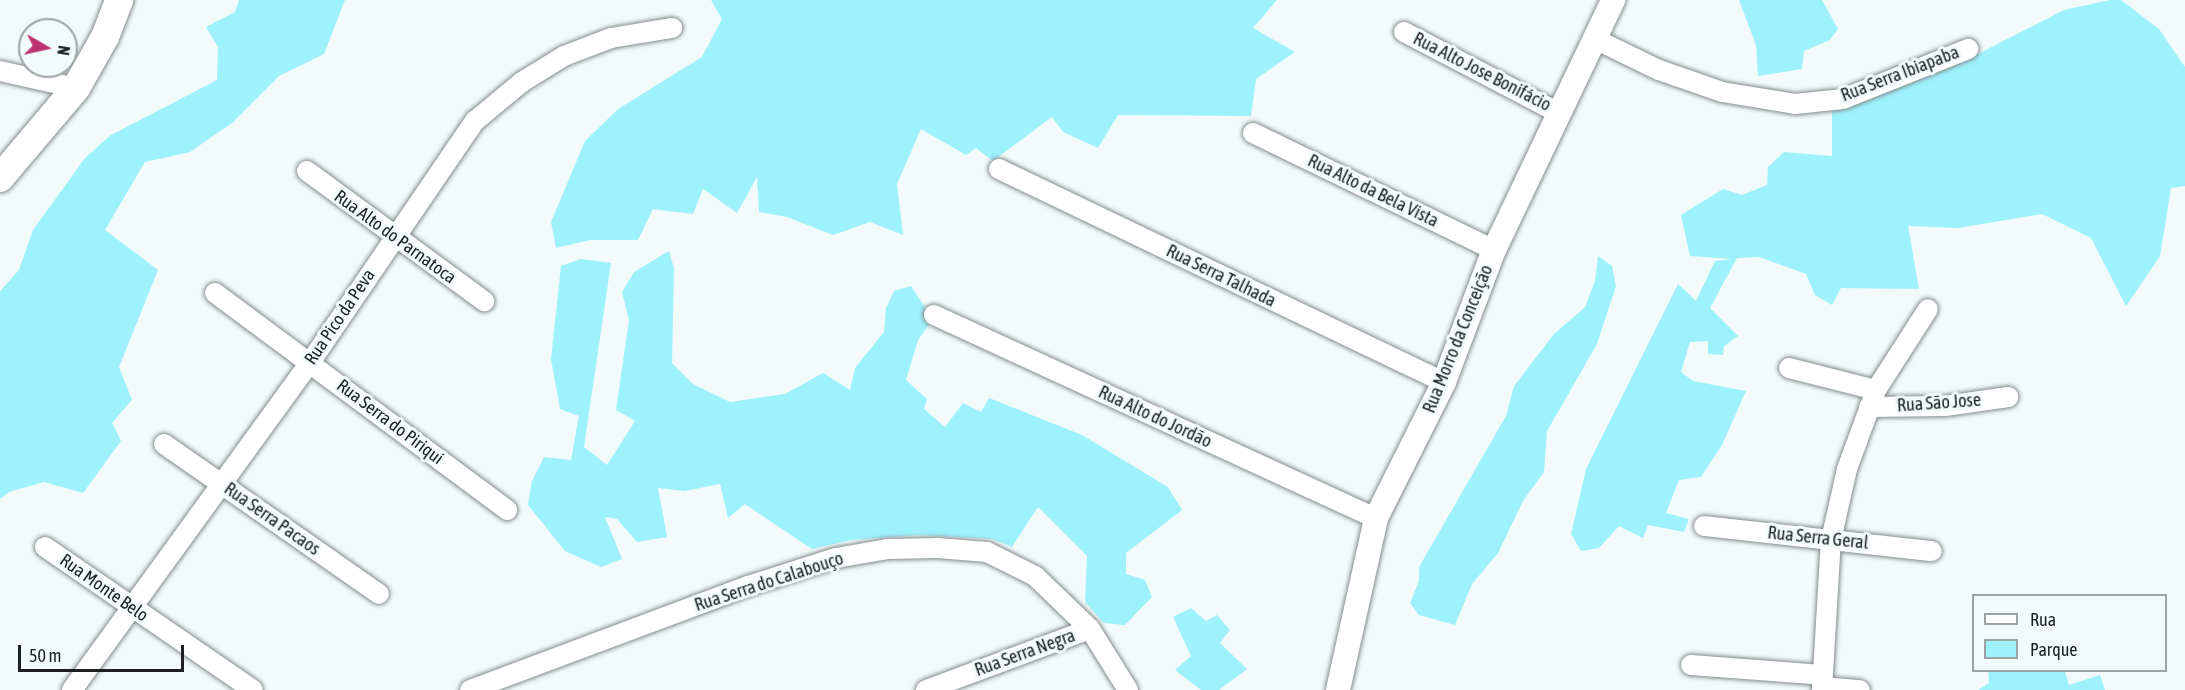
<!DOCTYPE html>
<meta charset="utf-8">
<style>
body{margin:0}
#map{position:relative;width:2185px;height:690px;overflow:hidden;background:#f2fafb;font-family:"Asap Condensed",sans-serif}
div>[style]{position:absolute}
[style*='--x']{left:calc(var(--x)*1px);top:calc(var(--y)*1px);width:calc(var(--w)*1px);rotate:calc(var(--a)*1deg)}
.green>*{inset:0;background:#9df2fe}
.roads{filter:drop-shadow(0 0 2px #848c8d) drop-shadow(0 0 2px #848c8d)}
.minor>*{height:20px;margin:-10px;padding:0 10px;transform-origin:10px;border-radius:10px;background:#fff}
.tertiary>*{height:24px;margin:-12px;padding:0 12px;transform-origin:12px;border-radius:12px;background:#fff}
.secondary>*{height:28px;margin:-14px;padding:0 14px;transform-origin:14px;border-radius:14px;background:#fff}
span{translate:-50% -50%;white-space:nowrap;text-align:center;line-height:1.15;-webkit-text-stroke:6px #f2fafb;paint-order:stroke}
.street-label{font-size:18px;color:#1d1f20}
.legend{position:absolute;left:1972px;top:594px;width:195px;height:78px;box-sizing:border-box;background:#f2fafb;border:2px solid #9da2a3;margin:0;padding:8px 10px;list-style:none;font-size:18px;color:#1d1f20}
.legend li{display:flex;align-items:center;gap:12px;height:30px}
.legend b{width:30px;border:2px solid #9da2a3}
.north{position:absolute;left:18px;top:18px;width:60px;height:60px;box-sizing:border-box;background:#f2fafb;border:2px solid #9da2a3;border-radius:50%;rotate:99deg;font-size:16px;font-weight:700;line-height:24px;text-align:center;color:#1d1f20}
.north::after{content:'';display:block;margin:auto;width:21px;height:27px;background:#bb3371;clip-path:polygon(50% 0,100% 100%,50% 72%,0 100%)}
.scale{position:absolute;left:18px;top:645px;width:166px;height:27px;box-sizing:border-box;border:3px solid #1d1f20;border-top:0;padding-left:8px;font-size:18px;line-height:21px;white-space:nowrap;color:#1d1f20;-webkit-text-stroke:4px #f2fafb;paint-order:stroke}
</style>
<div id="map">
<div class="green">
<div style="clip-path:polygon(239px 0,345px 0,324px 54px,279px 76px,232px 123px,190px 152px,145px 162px,105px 230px,158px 270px,119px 367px,132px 400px,112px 423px,121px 441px,83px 493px,44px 482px,9px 492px,0 499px,0 291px,19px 270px,33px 230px,85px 158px,111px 135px,217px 80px,218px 47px,206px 27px,235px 12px)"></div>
<div style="clip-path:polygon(711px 0,1277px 0,1253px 28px,1295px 52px,1256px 79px,1251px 116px,1118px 115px,1098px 148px,1063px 132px,1052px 117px,993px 161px,976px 148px,966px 155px,921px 129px,897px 184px,903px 235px,870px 222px,833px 235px,787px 217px,759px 212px,757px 177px,737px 213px,703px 189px,693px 214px,653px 209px,638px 240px,590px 240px,556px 248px,551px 222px,585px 141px,618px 109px,702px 57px,722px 19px)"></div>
<div style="clip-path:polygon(1739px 0,1822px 0,1838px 29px,1830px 40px,1804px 51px,1802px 69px,1758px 76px,1756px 45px)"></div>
<div style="clip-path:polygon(2110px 0,2121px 0,2159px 29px,2185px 67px,2185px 186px,2171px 188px,2160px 256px,2126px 306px,2091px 238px,2042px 214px,1958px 228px,1908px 226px,1919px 289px,1841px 288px,1832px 305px,1815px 295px,1806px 274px,1759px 257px,1737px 258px,1710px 308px,1738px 336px,1724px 346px,1723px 355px,1708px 354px,1708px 341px,1690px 342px,1681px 372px,1693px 381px,1746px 391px,1722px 445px,1701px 477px,1679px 480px,1666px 513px,1689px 519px,1684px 532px,1648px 525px,1643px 538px,1619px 526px,1599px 548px,1581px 551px,1571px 534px,1586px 469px,1678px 284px,1696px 301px,1715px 261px,1732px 259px,1690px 256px,1681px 215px,1723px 189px,1742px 195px,1767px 185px,1768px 167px,1784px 152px,1832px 156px,1832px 106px,1980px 53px,2064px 10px)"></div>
<div style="clip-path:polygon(669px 251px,674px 268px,672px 363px,693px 384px,730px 402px,785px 394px,823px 373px,850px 390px,855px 368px,884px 332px,886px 308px,894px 291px,911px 286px,933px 319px,918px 340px,906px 380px,927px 399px,924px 409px,945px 427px,963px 403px,981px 412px,989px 398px,1082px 435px,1168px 487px,1182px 510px,1126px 553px,1126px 574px,1145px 580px,1152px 597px,1125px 625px,1104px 623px,1085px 602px,1087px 556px,1038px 507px,1012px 547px,992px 539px,919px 535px,851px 540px,812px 549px,745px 504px,728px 518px,720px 484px,685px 491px,658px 488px,667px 537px,637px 542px,617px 519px,605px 517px,622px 559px,601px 567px,565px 551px,528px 505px,532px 481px,544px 457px,571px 460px,579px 416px,560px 409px,551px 359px,561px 266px,581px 259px,611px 263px,584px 447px,607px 465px,635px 421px,616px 410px,629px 320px,622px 292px,634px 272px)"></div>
<div style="clip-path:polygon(1598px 256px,1612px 266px,1616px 286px,1597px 344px,1547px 431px,1544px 472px,1523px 501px,1498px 553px,1472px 584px,1455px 625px,1419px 615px,1410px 603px,1419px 581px,1419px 567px,1506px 416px,1514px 386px,1554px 334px,1585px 307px,1595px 281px)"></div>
<div style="clip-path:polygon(1191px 608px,1206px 621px,1217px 615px,1230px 630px,1220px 643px,1247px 669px,1219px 690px,1201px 690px,1175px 670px,1191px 656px,1173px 617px)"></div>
<div style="clip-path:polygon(1988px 670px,2065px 671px,2069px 685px,2100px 675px,2105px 690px,1978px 690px,1989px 683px)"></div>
</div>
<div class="roads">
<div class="minor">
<div style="--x:1404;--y:32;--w:175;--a:27.6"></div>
<div style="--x:1593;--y:38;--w:73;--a:25.9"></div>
<div style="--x:1659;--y:70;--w:67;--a:19.2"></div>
<div style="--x:1722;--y:92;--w:74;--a:9.3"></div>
<div style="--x:1795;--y:104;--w:48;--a:-5.9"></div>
<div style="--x:1843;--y:99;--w:135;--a:-21.8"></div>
<div style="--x:0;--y:71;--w:78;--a:12.6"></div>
<div style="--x:1253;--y:133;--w:268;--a:25.9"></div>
<div style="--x:999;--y:169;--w:493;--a:25.6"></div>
<div style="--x:307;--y:171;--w:220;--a:36.3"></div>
<div style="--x:215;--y:293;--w:364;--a:36.6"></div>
<div style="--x:934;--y:315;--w:486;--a:24.7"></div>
<div style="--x:1789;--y:368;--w:90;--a:14.2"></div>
<div style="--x:1869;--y:407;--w:76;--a:-0.8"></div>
<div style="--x:1945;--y:406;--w:64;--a:-8.1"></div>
<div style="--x:164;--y:444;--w:262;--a:34.9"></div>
<div style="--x:1704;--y:526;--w:229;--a:6.3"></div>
<div style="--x:45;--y:547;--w:252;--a:34.5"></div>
<div style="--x:1691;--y:665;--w:132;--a:4.3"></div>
<div style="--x:1822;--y:687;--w:38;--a:5"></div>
<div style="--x:72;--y:690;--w:407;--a:-54"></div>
<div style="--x:311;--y:361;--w:291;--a:-55.7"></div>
<div style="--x:475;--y:121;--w:61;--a:-39.7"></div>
<div style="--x:522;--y:82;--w:49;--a:-31.8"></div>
<div style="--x:564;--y:56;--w:50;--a:-21"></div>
<div style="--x:611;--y:38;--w:62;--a:-9.3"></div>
<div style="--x:470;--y:690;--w:297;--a:-20.5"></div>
<div style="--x:748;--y:586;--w:92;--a:-17.7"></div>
<div style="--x:836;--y:558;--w:53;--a:-9.8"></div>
<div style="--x:888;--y:549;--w:50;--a:-1.1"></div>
<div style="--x:938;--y:548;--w:49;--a:4.7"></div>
<div style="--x:987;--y:552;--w:54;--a:26.6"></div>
<div style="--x:1035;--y:576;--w:76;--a:43.9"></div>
<div style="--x:1090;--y:629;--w:72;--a:58.1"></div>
<div style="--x:926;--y:690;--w:175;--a:-20.4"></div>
<div style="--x:1822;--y:690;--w:150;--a:-86.6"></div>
<div style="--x:1831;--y:540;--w:73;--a:-77.3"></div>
<div style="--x:1847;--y:469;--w:84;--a:-69.8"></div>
<div style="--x:1876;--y:390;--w:96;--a:-57.3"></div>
</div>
<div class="tertiary">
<div style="--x:1338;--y:690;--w:176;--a:-77.5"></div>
<div style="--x:1376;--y:518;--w:152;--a:-63.4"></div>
<div style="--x:1444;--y:382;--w:141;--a:-69.3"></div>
<div style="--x:1494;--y:250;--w:277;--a:-64.5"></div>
</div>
<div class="secondary">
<div style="--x:0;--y:178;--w:118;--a:-49.8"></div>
<div style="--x:76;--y:88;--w:59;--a:-60.4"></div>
<div style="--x:105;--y:37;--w:40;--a:-69"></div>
</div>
</div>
<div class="street-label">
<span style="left:1482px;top:72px;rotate:27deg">Rua Alto Jose Bonifácio</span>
<span style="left:1900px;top:74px;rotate:-21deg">Rua Serra Ibiapaba</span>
<span style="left:1373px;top:191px;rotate:26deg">Rua Alto da Bela Vista</span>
<span style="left:395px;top:237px;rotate:36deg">Rua Alto do Parnatoca</span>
<span style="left:1221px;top:276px;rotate:26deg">Rua Serra Talhada</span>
<span style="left:340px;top:317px;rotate:-56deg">Rua Pico da Peva</span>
<span style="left:1458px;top:339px;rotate:-68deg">Rua Morro da Conceição</span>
<span style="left:1939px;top:403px;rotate:-4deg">Rua São Jose</span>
<span style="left:1155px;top:417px;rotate:25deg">Rua Alto do Jordão</span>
<span style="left:390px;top:422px;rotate:37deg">Rua Serra do Piriqui</span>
<span style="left:272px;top:519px;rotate:35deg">Rua Serra Pacaos</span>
<span style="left:1818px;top:538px;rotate:6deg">Rua Serra Geral</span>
<span style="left:769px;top:582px;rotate:-18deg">Rua Serra do Calabouço</span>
<span style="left:104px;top:588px;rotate:35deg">Rua Monte Belo</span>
<span style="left:1025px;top:653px;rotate:-20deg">Rua Serra Negra</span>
</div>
<ul class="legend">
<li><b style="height:8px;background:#fff"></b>Rua</li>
<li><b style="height:16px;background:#9df2fe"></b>Parque</li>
</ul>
<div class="north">N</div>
<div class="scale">50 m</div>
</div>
